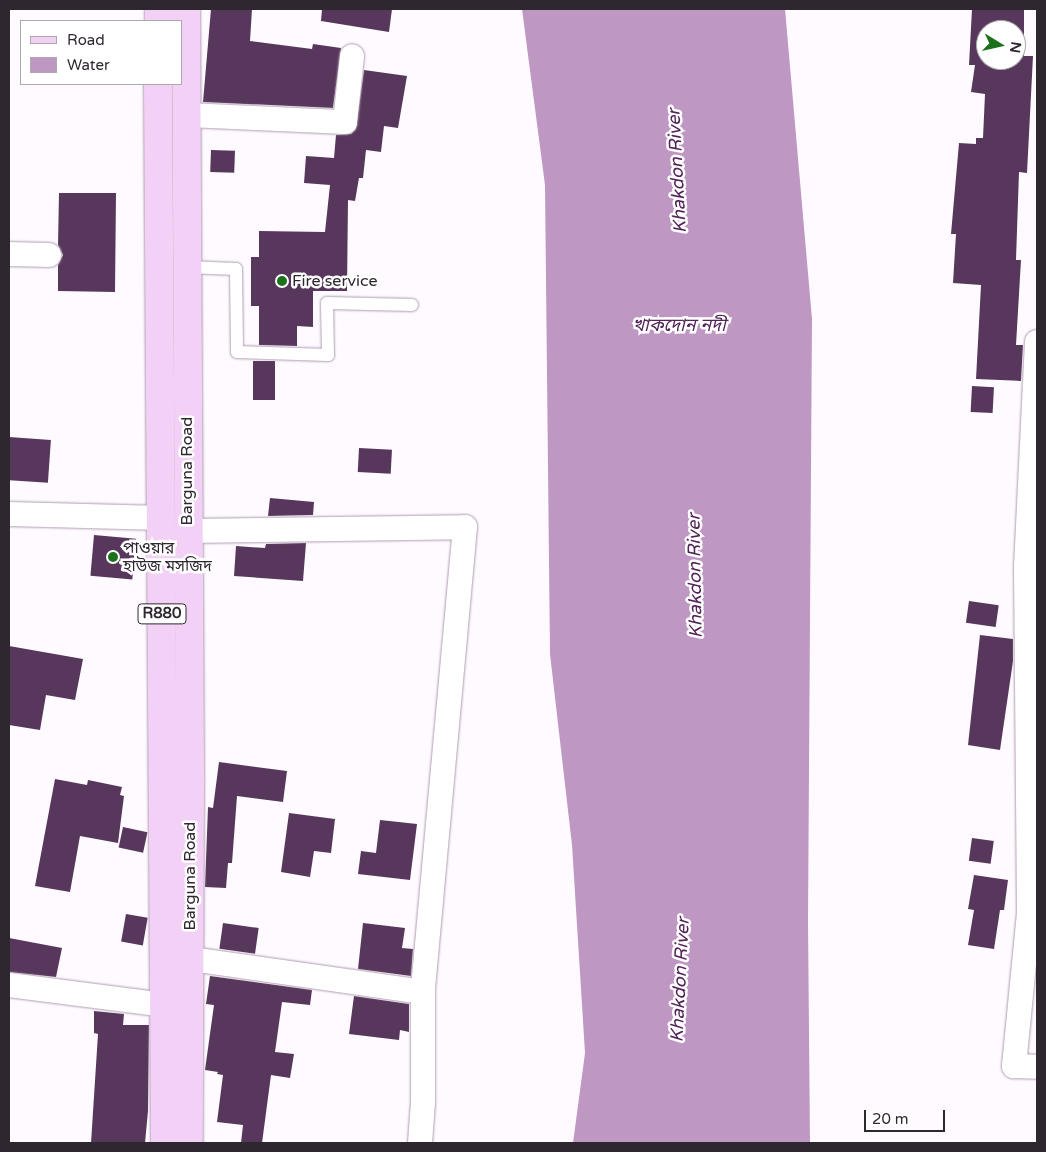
<!DOCTYPE html>
<meta charset="utf-8">
<style>
body{margin:0}
#map{position:relative;width:1046px;height:1152px;overflow:hidden;background:#fefaff;font-family:"Varela Round","Noto Sans Bengali",sans-serif}
div>[style]{position:absolute}
[style*='--x']{left:calc(var(--x)*1px);top:calc(var(--y)*1px);width:calc(var(--w)*1px);rotate:calc(var(--a)*1deg)}
.water>*{inset:0;background:#be97c3}
.building>*{inset:0;background:#58375c;transform-origin:0 0}
.roads{filter:drop-shadow(0 0 1px #b09cb2) drop-shadow(0 0 1px #b09cb2)}
.lane>*{height:12px;margin:-6px;padding:0 6px;transform-origin:6px;border-radius:6px;background:#fff}
.street>*{height:24px;margin:-12px;padding:0 12px;transform-origin:12px;border-radius:12px;background:#fff}
.primary>*{height:28px;margin:-14px;padding:0 14px;transform-origin:14px;border-radius:14px;background:#f3d1f7}
.dots>*{width:14px;height:14px;translate:-50% -50%;box-sizing:border-box;border:2px solid #fff;border-radius:50%}
span{translate:-50% -50%;white-space:nowrap;text-align:center;line-height:1.15;-webkit-text-stroke:5px #fff;paint-order:stroke}
.shield-label span{padding:1px 4px;background:#fff;border:1px solid;border-radius:4px;-webkit-text-stroke-width:0}
.shield-label{font-size:15px;color:#2f2730;font-weight:700}
.poi-label{font-size:16px;color:#2f2730}
.left{translate:0 -50%;text-align:left}
.street-label{font-size:16px;color:#2f2730}
.water-label{font-size:18px;color:#522358;font-style:italic}
.frame{position:absolute;inset:0;border:10px solid #2f2730;pointer-events:none}
.legend{position:absolute;left:20px;top:20px;width:162px;height:65px;box-sizing:border-box;background:#fff;border:1px solid #aca9ac;margin:0;padding:6px 9px;list-style:none;font-size:15px;color:#2f2730}
.legend li{display:flex;align-items:center;gap:10px;height:25px}
.legend b{width:25px;border:1px solid #aca9ac}
.north{position:absolute;left:976px;top:20px;width:50px;height:50px;box-sizing:border-box;background:#fff;border:1px solid #aca9ac;border-radius:50%;rotate:99deg;font-size:14px;font-weight:700;line-height:20px;text-align:center;color:#2f2730}
.north::after{content:'';display:block;margin:auto;width:18px;height:22px;background:#1c711b;clip-path:polygon(50% 0,100% 100%,50% 72%,0 100%)}
.scale{position:absolute;left:864px;top:1110px;width:81px;height:22px;box-sizing:border-box;border:2px solid #2f2730;border-top:0;padding-left:6px;font-size:15px;line-height:18px;white-space:nowrap;color:#2f2730;-webkit-text-stroke:4px #fff;paint-order:stroke}
</style>
<div id="map">
<div class="water">
<div style="clip-path:polygon(522px 9px,785px 9px,812px 319px,808px 921px,810px 1143px,573px 1143px,585px 1053px,572px 845px,550px 654px,545px 185px)"></div>
</div>
<div class="building">
<div style="clip-path:polygon(211px 9px,252px 9px,250px 41px,312px 49px,313px 44px,341px 48px,333px 108px,203px 102px)"></div>
<div style="clip-path:polygon(322px 9px,392px 9px,389px 32px,321px 21px)"></div>
<div style="clip-path:polygon(evenodd,972px 9px,1024px 9px,1024px 56px,1033px 56px,1027px 173px,1019px 172px,1016px 260px,1021px 260px,1016px 345px,1023px 345px,1021px 381px,976px 379px,981px 285px,953px 283px,956px 234px,951px 234px,959px 143px,976px 144px,976px 138px,983px 138px,985px 94px,971px 92px,975px 65px,969px 65px,972px 9px,986px 30px,1016px 30px,1016px 60px,986px 60px,986px 30px)"></div>
<div style="clip-path:polygon(364px 70px,407px 76px,398px 128px,384px 126px,381px 152px,366px 150px,363px 178px,359px 178px,355px 201px,348px 200px,347px 291px,313px 291px,313px 327px,297px 326px,297px 346px,259px 345px,259px 306px,251px 306px,251px 257px,259px 257px,259px 231px,325px 232px,330px 185px,304px 183px,306px 156px,334px 158px,336px 135px,351px 134px,356px 129px)"></div>
<div style="left:211px;top:150px;width:24px;height:22px;rotate:2deg"></div>
<div style="clip-path:polygon(59px 193px,116px 193px,115px 292px,58px 291px,58px 265px,63px 255px,58px 245px)"></div>
<div style="left:253px;top:361px;width:22px;height:39px"></div>
<div style="left:972px;top:386px;width:22px;height:26px;rotate:3deg"></div>
<div style="left:9px;top:437px;width:42px;height:43px;rotate:4deg"></div>
<div style="left:359px;top:448px;width:33px;height:24px;rotate:3deg"></div>
<div style="clip-path:polygon(270px 498px,314px 502px,313px 515px,268px 516px)"></div>
<div style="left:94px;top:535px;width:42px;height:41px;rotate:5deg"></div>
<div style="clip-path:polygon(306px 543px,303px 581px,234px 576px,236px 546px,265px 548px,266px 544px)"></div>
<div style="left:969px;top:601px;width:30px;height:22px;rotate:8deg"></div>
<div style="clip-path:polygon(980px 635px,1013px 639px,1013px 661px,1000px 750px,968px 745px)"></div>
<div style="clip-path:polygon(9px 646px,83px 659px,75px 700px,46px 695px,40px 730px,9px 725px)"></div>
<div style="clip-path:polygon(219px 762px,287px 771px,283px 802px,237px 796px,232px 863px,228px 863px,226px 888px,205px 887px,208px 807px,213px 808px)"></div>
<div style="clip-path:polygon(55px 779px,87px 785px,88px 780px,122px 787px,120px 795px,124px 796px,118px 843px,80px 836px,70px 892px,35px 886px)"></div>
<div style="clip-path:polygon(289px 813px,335px 819px,331px 853px,314px 851px,310px 877px,281px 872px)"></div>
<div style="clip-path:polygon(380px 820px,417px 824px,410px 880px,358px 874px,361px 851px,376px 853px)"></div>
<div style="left:123px;top:827px;width:25px;height:21px;rotate:12deg"></div>
<div style="left:972px;top:838px;width:22px;height:23px;rotate:8deg"></div>
<div style="clip-path:polygon(974px 875px,1008px 880px,1004px 910px,1000px 910px,994px 949px,968px 945px,974px 910px,968px 909px)"></div>
<div style="left:126px;top:914px;width:22px;height:28px;rotate:10deg"></div>
<div style="left:223px;top:923px;width:36px;height:26px;rotate:8deg"></div>
<div style="clip-path:polygon(363px 923px,405px 928px,402px 948px,413px 949px,411px 976px,358px 969px)"></div>
<div style="clip-path:polygon(9px 938px,62px 948px,56px 977px,9px 972px)"></div>
<div style="clip-path:polygon(210px 976px,312px 990px,310px 1005px,282px 1002px,275px 1052px,294px 1054px,290px 1078px,271px 1075px,262px 1143px,241px 1143px,243px 1125px,217px 1122px,223px 1075px,217px 1074px,218px 1072px,205px 1070px,214px 1005px,206px 1004px)"></div>
<div style="clip-path:polygon(354px 996px,409px 1004px,409px 1032px,400px 1030px,399px 1040px,349px 1034px)"></div>
<div style="clip-path:polygon(94px 1011px,124px 1014px,123px 1025px,149px 1025px,148px 1111px,145px 1143px,91px 1143px,98px 1034px,94px 1033px)"></div>
</div>
<div class="roads">
<div class="lane">
<div style="--x:186;--y:267;--w:50;--a:2.3"></div>
<div style="--x:236;--y:269;--w:83;--a:89.3"></div>
<div style="--x:237;--y:352;--w:91;--a:1.9"></div>
<div style="--x:328;--y:355;--w:52;--a:-91.1"></div>
<div style="--x:327;--y:303;--w:85;--a:1.3"></div>
</div>
<div class="street">
<div style="--x:188;--y:115;--w:157;--a:2.6"></div>
<div style="--x:345;--y:122;--w:66;--a:-83.9"></div>
<div style="--x:9;--y:254;--w:40;--a:1.4"></div>
<div style="--x:1037;--y:342;--w:224;--a:92.8"></div>
<div style="--x:1026;--y:566;--w:347;--a:89.5"></div>
<div style="--x:1029;--y:913;--w:154;--a:95.6"></div>
<div style="--x:1014;--y:1066;--w:23;--a:2"></div>
<div style="--x:9;--y:514;--w:153;--a:1.5"></div>
<div style="--x:188;--y:531;--w:277;--a:-0.8"></div>
<div style="--x:465;--y:527;--w:467;--a:95.2"></div>
<div style="--x:423;--y:992;--w:235;--a:-171.9"></div>
<div style="--x:9;--y:985;--w:158;--a:7.3"></div>
<div style="--x:420;--y:1143;--w:41;--a:-85.8"></div>
<div style="--x:423;--y:1102;--w:110;--a:-90"></div>
</div>
<div class="primary">
<div style="--x:186;--y:9;--w:772;--a:89.7"></div>
<div style="--x:190;--y:781;--w:362;--a:90.2"></div>
<div style="--x:159;--y:21;--w:12;--a:-90"></div>
<div style="--x:158;--y:84;--w:1059;--a:89.62"></div>
</div>
</div>
<div class="dots">
<div style="left:282px;top:281px;background:#1c711b"></div>
<div style="left:113px;top:557px;background:#1c711b"></div>
</div>
<div class="shield-label">
<span style="left:162px;top:614px">R880</span>
</div>
<div class="poi-label">
<span class="left" style="left:292px;top:281px">Fire service</span>
<span class="left" style="left:123px;top:557px">পাওয়ার<br>হাউজ মসজিদ</span>
</div>
<div class="street-label">
<span style="left:187px;top:471px;rotate:-90deg">Barguna Road</span>
<span style="left:190px;top:876px;rotate:-90deg">Barguna Road</span>
</div>
<div class="water-label">
<span style="left:677px;top:171px;rotate:-93deg">Khakdon River</span>
<span style="left:679px;top:325px">খাকদোন নদী</span>
<span style="left:695px;top:576px;rotate:-91deg">Khakdon River</span>
<span style="left:680px;top:980px;rotate:-87deg">Khakdon River</span>
</div>
<div class="frame"></div>
<ul class="legend">
<li><b style="height:6px;background:#f3d1f7"></b>Road</li>
<li><b style="height:14px;background:#be97c3"></b>Water</li>
</ul>
<div class="north">N</div>
<div class="scale">20 m</div>
</div>
